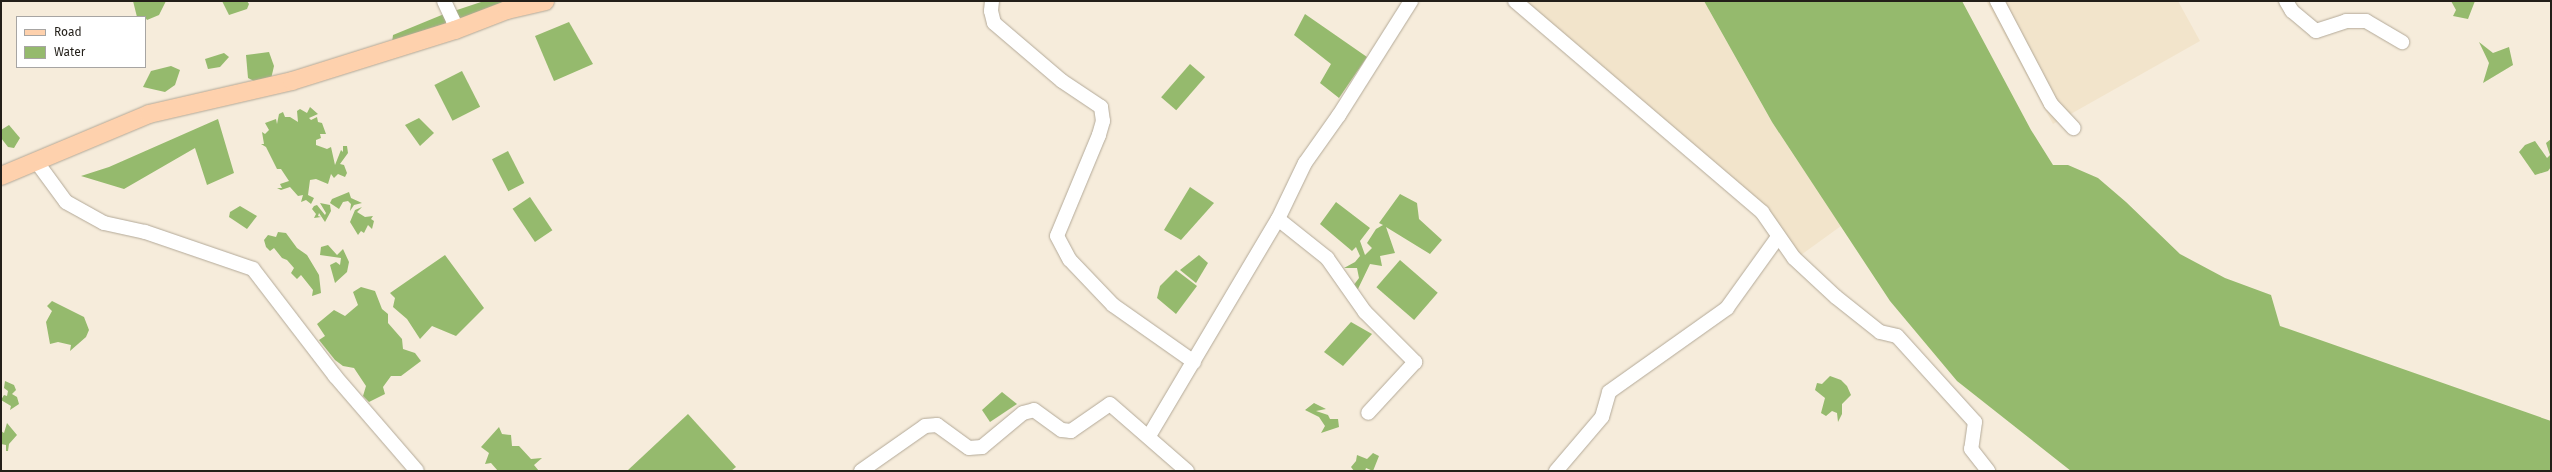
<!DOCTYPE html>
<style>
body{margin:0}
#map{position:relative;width:2552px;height:472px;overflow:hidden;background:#f6ecdb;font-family:"Fira Sans",sans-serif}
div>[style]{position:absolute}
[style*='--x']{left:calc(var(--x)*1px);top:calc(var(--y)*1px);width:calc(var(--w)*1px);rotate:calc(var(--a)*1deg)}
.built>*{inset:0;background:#f2e4cb}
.water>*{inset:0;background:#95ba6d;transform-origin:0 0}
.roads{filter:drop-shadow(0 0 1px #b3a998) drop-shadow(0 0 1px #b3a998)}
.minor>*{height:14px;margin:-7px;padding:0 7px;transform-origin:7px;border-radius:7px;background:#fff}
.major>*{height:18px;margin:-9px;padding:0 9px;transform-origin:9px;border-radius:9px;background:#fed1ad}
span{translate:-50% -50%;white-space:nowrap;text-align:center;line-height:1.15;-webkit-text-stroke:3.5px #fff;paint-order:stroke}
.frame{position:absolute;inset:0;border:2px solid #231f19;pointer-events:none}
.legend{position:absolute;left:16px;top:16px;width:130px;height:52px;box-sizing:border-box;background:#fff;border:1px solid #a7a5a3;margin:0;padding:5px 7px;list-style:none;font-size:12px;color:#231f19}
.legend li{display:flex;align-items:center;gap:8px;height:20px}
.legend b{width:20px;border:1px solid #a7a5a3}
</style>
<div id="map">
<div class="built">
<div style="clip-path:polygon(1513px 1px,1704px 1px,1772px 122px,1841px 226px,1794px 260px,1773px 217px)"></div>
<div style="clip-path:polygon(1986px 1px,2178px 1px,2200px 41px,2053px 124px)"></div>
</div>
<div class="water">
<div style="clip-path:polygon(133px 1px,166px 1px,159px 15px,147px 20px,145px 17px,137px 17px)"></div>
<div style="clip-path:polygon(222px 1px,247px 1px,249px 4px,247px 9px,229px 15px)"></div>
<div style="clip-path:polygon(484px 1px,523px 1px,459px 19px,454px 11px)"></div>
<div style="clip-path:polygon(1704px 1px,1962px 1px,2031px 130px,2053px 165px,2068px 165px,2098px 178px,2126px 202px,2180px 254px,2225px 278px,2271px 295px,2280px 326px,2551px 421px,2551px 471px,2071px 471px,1957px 381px,1890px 301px,1772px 122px)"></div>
<div style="clip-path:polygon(2451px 1px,2475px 1px,2468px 19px,2453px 16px,2456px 10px)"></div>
<div style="clip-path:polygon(449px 12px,452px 21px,392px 43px,393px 35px)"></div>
<div style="clip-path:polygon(1305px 14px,1367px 57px,1339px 98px,1320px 83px,1331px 64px,1294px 35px)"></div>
<div style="clip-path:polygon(569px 22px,593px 64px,554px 81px,535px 36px)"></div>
<div style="clip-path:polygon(2479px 42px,2493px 53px,2509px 47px,2513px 65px,2483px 83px,2489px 63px)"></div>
<div style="clip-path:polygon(269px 52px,274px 66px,271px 79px,258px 83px,248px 78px,246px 55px)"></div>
<div style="clip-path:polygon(224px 53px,229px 57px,220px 67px,208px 69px,205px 59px)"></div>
<div style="left:1190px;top:64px;width:20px;height:44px;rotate:41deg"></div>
<div style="clip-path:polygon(171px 66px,180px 70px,175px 85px,165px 92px,143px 87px,151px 71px)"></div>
<div style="left:462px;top:71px;width:40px;height:31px;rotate:63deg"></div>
<div style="clip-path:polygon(310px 107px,318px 114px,309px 118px,311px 120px,317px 117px,318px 122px,322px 123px,326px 134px,320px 134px,321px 138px,316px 140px,316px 145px,327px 149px,331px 147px,335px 165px,341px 150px,343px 152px,343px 146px,347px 146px,348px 153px,340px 164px,344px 165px,347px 173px,345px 177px,338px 174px,334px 178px,331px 174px,328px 184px,316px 179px,310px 180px,308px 195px,314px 198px,311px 204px,306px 200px,301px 202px,303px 195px,298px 196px,290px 187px,281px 190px,277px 188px,282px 188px,280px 184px,289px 181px,281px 169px,277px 169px,266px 147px,261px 144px,264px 144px,262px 132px,265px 134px,269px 130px,265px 123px,276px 119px,277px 124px,279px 114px,283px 112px,285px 117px,290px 117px,298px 122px,297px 111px,300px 109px,307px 113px)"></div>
<div style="clip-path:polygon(419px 118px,434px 133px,420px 146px,405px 125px)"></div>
<div style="clip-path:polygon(218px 119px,234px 173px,207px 185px,195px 148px,124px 189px,81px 176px,109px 167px)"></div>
<div style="clip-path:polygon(9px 125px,20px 138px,14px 148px,8px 147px,1px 138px,1px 130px)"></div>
<div style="clip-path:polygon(2551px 139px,2551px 167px,2548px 171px,2535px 175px,2519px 152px,2525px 145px,2535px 141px,2547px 158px,2550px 155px,2546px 143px)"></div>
<div style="left:508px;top:151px;width:36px;height:18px;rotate:63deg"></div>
<div style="clip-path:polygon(1190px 187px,1214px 203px,1181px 240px,1164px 230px)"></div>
<div style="clip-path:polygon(349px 192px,351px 198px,362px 203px,354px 205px,350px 211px,351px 204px,348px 201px,343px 202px,339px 209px,330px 203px,332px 199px)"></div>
<div style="clip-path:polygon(1400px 194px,1417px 203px,1419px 219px,1442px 240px,1430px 254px,1386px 227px,1395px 253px,1380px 256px,1382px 266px,1370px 264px,1357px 291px,1353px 286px,1359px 278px,1357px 268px,1344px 268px,1355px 262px,1360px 256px,1356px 247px,1352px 251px,1320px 224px,1336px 202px,1370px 228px,1360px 241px,1365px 255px,1372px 248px,1367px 243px,1376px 229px,1383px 225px,1379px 223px)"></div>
<div style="left:530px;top:197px;width:40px;height:21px;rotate:56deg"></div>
<div style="clip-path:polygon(320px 203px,330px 205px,331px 211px,325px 222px,319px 213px,318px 216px,321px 217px,314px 218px,316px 214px,312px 209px,314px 206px,317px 205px,325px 215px,326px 213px)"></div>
<div style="clip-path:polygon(240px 206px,257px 216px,247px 229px,229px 217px,230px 212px)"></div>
<div style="clip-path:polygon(362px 207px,357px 212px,365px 217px,373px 216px,371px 219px,374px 221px,372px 229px,368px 225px,364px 233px,361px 231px,358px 235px,350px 222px,355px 210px)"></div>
<div style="clip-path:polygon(278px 232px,286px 233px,297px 248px,307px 255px,319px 275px,321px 293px,312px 296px,313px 290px,301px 275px,297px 279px,291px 273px,294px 268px,287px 260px,282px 258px,274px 248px,270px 251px,266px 247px,264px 240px,268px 235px,276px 237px)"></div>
<div style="clip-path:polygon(328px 245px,337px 255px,343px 249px,349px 262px,347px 272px,335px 283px,330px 265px,336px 262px,340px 265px,341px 258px,320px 255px,321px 247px)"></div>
<div style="clip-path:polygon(445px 255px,484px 308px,456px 336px,432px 326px,420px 339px,407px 319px,393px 307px,395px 298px,390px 293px)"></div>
<div style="clip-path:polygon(1199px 255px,1208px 263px,1196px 283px,1180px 270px)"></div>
<div style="left:1400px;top:260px;width:50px;height:36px;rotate:41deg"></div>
<div style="clip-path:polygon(1176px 270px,1197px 286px,1176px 314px,1157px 298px,1160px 286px)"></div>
<div style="clip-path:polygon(361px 287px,375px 291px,382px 309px,388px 314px,388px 323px,402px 339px,403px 349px,415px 353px,421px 361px,401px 376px,391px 376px,383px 387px,385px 394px,369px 402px,363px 396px,366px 386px,354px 368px,343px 366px,335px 360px,319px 340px,325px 336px,317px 324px,334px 310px,345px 316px,358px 305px,353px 292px)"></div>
<div style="clip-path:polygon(52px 301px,84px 317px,89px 330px,86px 337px,70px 351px,71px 345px,58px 342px,50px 344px,46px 322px,52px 311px,47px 306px)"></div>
<div style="clip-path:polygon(1351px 322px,1372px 334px,1343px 366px,1324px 352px)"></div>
<div style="clip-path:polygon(1830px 376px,1841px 380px,1847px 386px,1851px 395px,1842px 404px,1842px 414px,1838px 422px,1837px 413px,1832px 411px,1826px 416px,1821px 413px,1825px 398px,1815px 390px,1817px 383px,1822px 384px)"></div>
<div style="clip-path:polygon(5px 381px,14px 385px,16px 390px,12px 394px,17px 397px,19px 404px,10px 410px,11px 406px,1px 400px,4px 395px,7px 396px,8px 391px,4px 388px)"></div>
<div style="clip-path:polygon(1002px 392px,1017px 404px,990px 422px,982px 410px)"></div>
<div style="clip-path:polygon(1314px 403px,1326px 409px,1316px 411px,1328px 415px,1330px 419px,1338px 419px,1339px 427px,1321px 433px,1325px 426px,1319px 417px,1305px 410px)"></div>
<div style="clip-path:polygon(688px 414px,736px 467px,731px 471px,627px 471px)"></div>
<div style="clip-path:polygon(7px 423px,17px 435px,9px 444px,8px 451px,6px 451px,6px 445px,1px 444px,1px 431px,4px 433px)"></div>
<div style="clip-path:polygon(499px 427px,502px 434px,511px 435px,512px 446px,519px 446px,531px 459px,542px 458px,534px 465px,539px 471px,498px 471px,491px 463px,485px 464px,489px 453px,481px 447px)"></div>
<div style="clip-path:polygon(1373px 453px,1379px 456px,1373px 471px,1366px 468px,1365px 471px,1354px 471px,1351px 467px,1356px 461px,1357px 455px,1367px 459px)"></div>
</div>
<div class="roads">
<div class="minor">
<div style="--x:444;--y:1;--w:21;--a:65"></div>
<div style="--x:453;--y:20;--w:10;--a:79"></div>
<div style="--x:992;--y:1;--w:10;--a:96"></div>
<div style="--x:991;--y:11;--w:12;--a:76"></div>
<div style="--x:994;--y:23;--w:89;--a:40.5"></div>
<div style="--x:1062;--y:81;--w:47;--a:33.7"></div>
<div style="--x:1101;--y:107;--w:14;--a:82"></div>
<div style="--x:1103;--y:121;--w:15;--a:106"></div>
<div style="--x:1099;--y:135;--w:109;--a:112.6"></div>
<div style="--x:1057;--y:236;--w:27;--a:62"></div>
<div style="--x:1070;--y:260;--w:62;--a:46.3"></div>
<div style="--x:1113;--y:305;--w:99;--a:35.1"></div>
<div style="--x:1515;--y:1;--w:325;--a:40.5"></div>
<div style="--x:1762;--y:212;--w:56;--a:55.2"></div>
<div style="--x:1794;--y:258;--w:57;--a:42.9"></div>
<div style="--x:1836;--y:297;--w:56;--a:38.5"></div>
<div style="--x:1880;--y:332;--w:17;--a:13"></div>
<div style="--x:1897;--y:336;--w:116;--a:47.8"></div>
<div style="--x:1975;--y:422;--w:27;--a:98"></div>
<div style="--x:1971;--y:449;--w:28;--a:52"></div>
<div style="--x:1997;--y:1;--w:116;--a:62.3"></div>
<div style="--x:2051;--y:104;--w:33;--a:47"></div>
<div style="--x:2286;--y:1;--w:12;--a:59"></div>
<div style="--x:2292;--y:11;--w:31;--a:40"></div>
<div style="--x:2316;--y:31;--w:32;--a:-18"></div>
<div style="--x:2346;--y:21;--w:20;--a:0"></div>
<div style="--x:2366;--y:21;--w:42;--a:30.3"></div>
<div style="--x:36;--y:161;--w:51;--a:53.8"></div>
<div style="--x:66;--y:202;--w:43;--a:28.9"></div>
<div style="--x:104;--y:223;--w:42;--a:12.4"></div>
<div style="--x:145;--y:232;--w:114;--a:18.9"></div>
<div style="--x:253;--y:269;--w:135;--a:52.5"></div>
<div style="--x:335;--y:376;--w:125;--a:49.2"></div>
<div style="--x:1278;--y:219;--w:63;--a:38.5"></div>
<div style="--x:1327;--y:258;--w:66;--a:54.9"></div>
<div style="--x:1365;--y:312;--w:71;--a:45"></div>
<div style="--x:1415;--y:362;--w:69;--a:132.7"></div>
<div style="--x:1149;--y:436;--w:252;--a:-59.3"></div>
<div style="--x:1278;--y:219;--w:62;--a:-64.3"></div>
<div style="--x:1305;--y:163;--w:59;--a:-54.7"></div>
<div style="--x:1339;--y:115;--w:135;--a:-57.7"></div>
<div style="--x:861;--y:471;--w:78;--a:-35.1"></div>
<div style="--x:925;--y:426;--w:12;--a:-5"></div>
<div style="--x:937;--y:425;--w:39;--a:36"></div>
<div style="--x:969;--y:448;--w:13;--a:-4"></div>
<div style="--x:982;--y:447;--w:53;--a:-39.7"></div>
<div style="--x:1023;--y:413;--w:11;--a:-15"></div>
<div style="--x:1034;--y:410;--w:34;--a:36"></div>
<div style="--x:1062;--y:430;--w:9;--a:6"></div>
<div style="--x:1071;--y:431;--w:47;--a:-34.7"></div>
<div style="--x:1110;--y:404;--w:102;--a:41"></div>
<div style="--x:1556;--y:471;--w:71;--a:-49.6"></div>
<div style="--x:1602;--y:417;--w:26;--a:-74"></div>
<div style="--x:1609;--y:392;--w:145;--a:-35.4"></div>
<div style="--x:1727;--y:308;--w:87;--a:-54.3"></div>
</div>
<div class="major">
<div style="--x:1;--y:176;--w:160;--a:-22.7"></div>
<div style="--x:149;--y:114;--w:147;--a:-13"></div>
<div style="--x:292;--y:81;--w:171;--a:-17.4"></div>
<div style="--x:455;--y:30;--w:56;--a:-21"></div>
<div style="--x:507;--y:10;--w:39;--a:-13"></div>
</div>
</div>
<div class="frame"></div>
<ul class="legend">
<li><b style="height:5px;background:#fed1ad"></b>Road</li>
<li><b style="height:11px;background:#95ba6d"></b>Water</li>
</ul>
</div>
